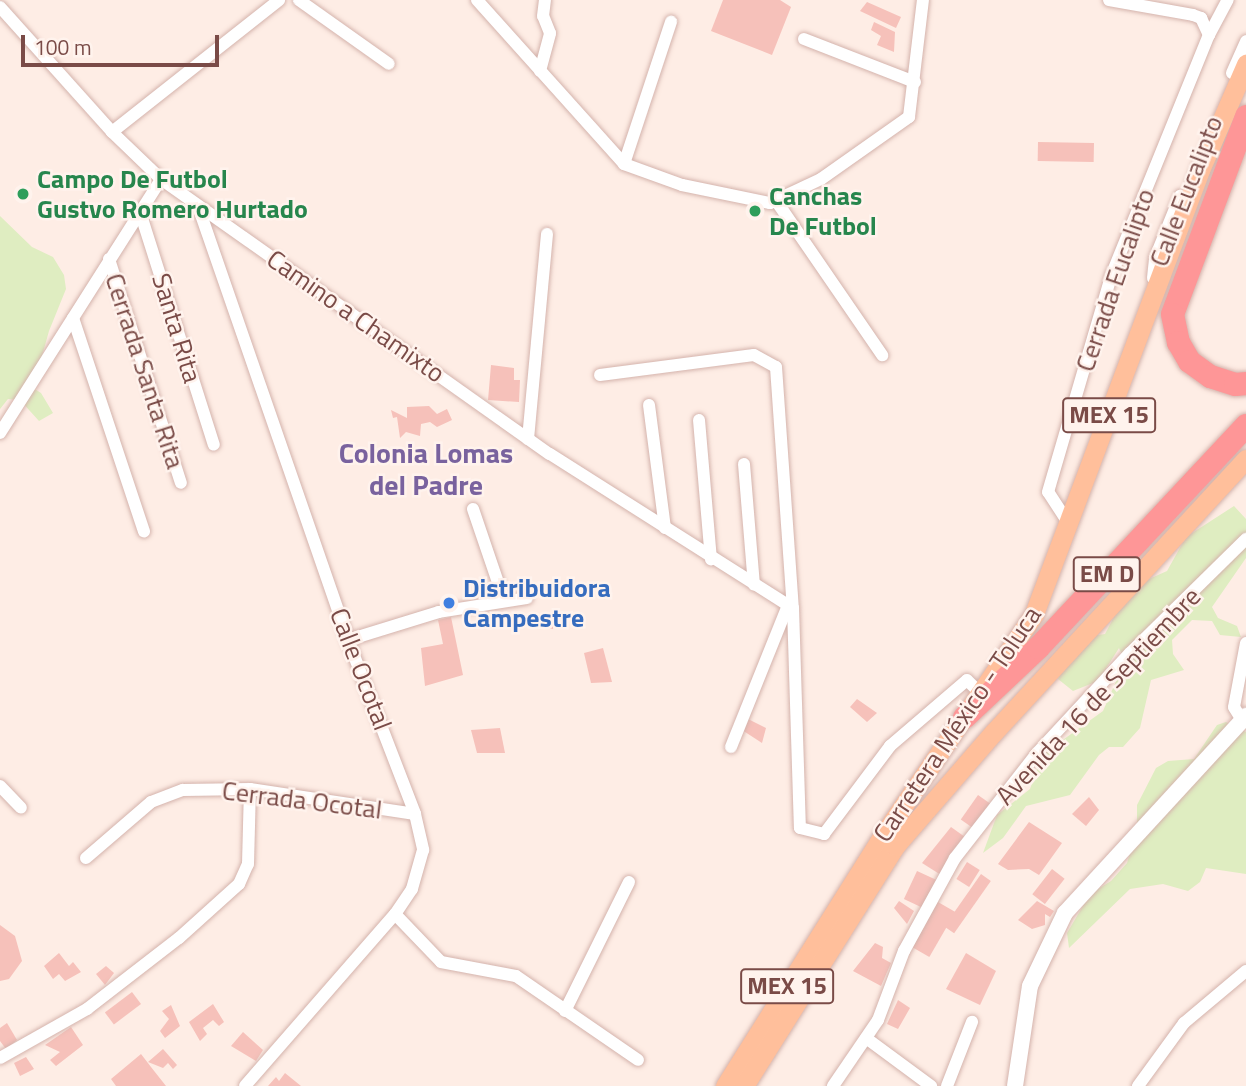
<!DOCTYPE html>
<meta charset="utf-8">
<style>
body{margin:0}
#map{position:relative;width:1246px;height:1086px;overflow:hidden;background:#feede5;font-family:"Titillium Web",sans-serif}
div>[style]{position:absolute}
[style*='--x']{left:calc(var(--x)*1px);top:calc(var(--y)*1px);width:calc(var(--w)*1px);rotate:calc(var(--a)*1deg)}
.green>*{inset:0;background:#dfedc1}
.building>*{inset:0;background:#f6c1ba;transform-origin:0 0}
.roads{filter:drop-shadow(0 0 2px #d4b3ac) drop-shadow(0 0 2px #d4b3ac)}
.minor>*{height:12px;margin:-6px;padding:0 6px;transform-origin:6px;border-radius:6px;background:#fff}
.tertiary>*{height:16px;margin:-8px;padding:0 8px;transform-origin:8px;border-radius:8px;background:#fff}
.primary>*{height:19px;margin:-9.5px;padding:0 9.5px;transform-origin:9.5px;border-radius:9.5px;background:#ffbf9b}
.motorway>*{height:23px;margin:-11.5px;padding:0 11.5px;transform-origin:11.5px;border-radius:11.5px;background:#fe9697}
.dots>*{width:19px;height:19px;translate:-50% -50%;box-sizing:border-box;border:4px solid #fff3ed;border-radius:50%}
span{translate:-50% -50%;white-space:nowrap;text-align:center;line-height:1.15;-webkit-text-stroke:5px #fff3ed;paint-order:stroke}
.shield-label span{padding:2px 5px;background:#fff3ed;border:2px solid;border-radius:5px;-webkit-text-stroke-width:0}
.shield-label{font-size:24px;color:#7a4b47;font-weight:700}
.leisure-label{font-size:26px;color:#27864d;font-weight:700}
.left{translate:0 -50%;text-align:left}
.street-label{font-size:26px;color:#7a4b47}
.shop-label{font-size:26px;color:#366cbe;font-weight:700}
.neighbourhood-label{font-size:28px;color:#79629e;font-weight:700}
.scale{position:absolute;left:21px;top:35px;width:198px;height:32px;box-sizing:border-box;border:4px solid #7a4b47;border-top:0;padding-left:9px;font-size:21px;line-height:24px;white-space:nowrap;color:#7a4b47;-webkit-text-stroke:5px #fff3ed;paint-order:stroke}
</style>
<div id="map">
<div class="green">
<div style="clip-path:polygon(0 216px,32px 247px,53px 257px,64px 275px,66px 289px,49px 331px,33px 388px,41px 393px,53px 413px,39px 421px,20px 400px,8px 399px,0 409px)"></div>
<div style="clip-path:polygon(1234px 506px,1246px 519px,1246px 558px,1212px 607px,1218px 618px,1237px 626px,1241px 637px,1220px 635px,1212px 621px,1192px 620px,1172px 640px,1173px 654px,1184px 670px,1151px 680px,1140px 728px,1123px 747px,1109px 747px,1099px 755px,1070px 795px,1026px 806px,1003px 838px,983px 853px,997px 815px,1030px 789px,1042px 755px,1103px 711px,1117px 679px,1129px 675px,1133px 660px,1124px 660px,1119px 648px,1098px 681px,1073px 691px,1058px 679px,1072px 647px,1084px 637px,1105px 634px,1129px 588px,1167px 571px,1186px 537px)"></div>
<div style="clip-path:polygon(1226px 722px,1246px 732px,1246px 874px,1206px 868px,1200px 882px,1188px 891px,1163px 884px,1130px 889px,1069px 948px,1067px 933px,1090px 894px,1111px 881px,1127px 863px,1137px 829px,1137px 805px,1156px 768px,1168px 761px,1194px 759px,1217px 725px)"></div>
</div>
<div class="building">
<div style="clip-path:polygon(723px 0,780px 0,791px 7px,772px 55px,711px 31px)"></div>
<div style="clip-path:polygon(867px 2px,901px 17px,896px 28px,860px 11px)"></div>
<div style="clip-path:polygon(874px 22px,895px 32px,894px 52px,877px 45px,881px 36px,871px 30px)"></div>
<div style="left:1038px;top:142px;width:56px;height:19px;rotate:1deg"></div>
<div style="clip-path:polygon(491px 365px,514px 368px,514px 380px,520px 380px,519px 402px,488px 400px)"></div>
<div style="clip-path:polygon(429px 406px,437px 414px,447px 409px,452px 420px,437px 427px,430px 422px,421px 424px,420px 436px,406px 432px,400px 438px,397px 417px,393px 418px,391px 410px,407px 418px,407px 407px)"></div>
<div style="clip-path:polygon(536px 614px,555px 616px,553px 629px,535px 625px)"></div>
<div style="clip-path:polygon(451px 617px,463px 675px,425px 686px,421px 648px,443px 644px,438px 620px)"></div>
<div style="clip-path:polygon(603px 648px,612px 682px,591px 683px,584px 653px)"></div>
<div style="clip-path:polygon(857px 699px,877px 713px,867px 722px,850px 707px)"></div>
<div style="clip-path:polygon(746px 718px,766px 728px,762px 743px,742px 730px)"></div>
<div style="clip-path:polygon(500px 728px,505px 753px,477px 753px,471px 730px)"></div>
<div style="left:978px;top:795px;width:16px;height:30px;rotate:35deg"></div>
<div style="clip-path:polygon(1089px 797px,1099px 810px,1086px 826px,1072px 814px)"></div>
<div style="clip-path:polygon(1029px 822px,1062px 843px,1039px 875px,1029px 869px,1008px 870px,998px 864px)"></div>
<div style="clip-path:polygon(951px 827px,965px 837px,941px 875px,922px 863px)"></div>
<div style="left:967px;top:862px;width:15px;height:20px;rotate:32deg"></div>
<div style="left:1052px;top:869px;width:16px;height:32px;rotate:38deg"></div>
<div style="left:917px;top:871px;width:21px;height:31px;rotate:25deg"></div>
<div style="left:981px;top:874px;width:12px;height:64px;rotate:35deg"></div>
<div style="clip-path:polygon(899px 901px,914px 911px,907px 924px,894px 908px)"></div>
<div style="clip-path:polygon(1037px 901px,1054px 911px,1050px 917px,1045px 914px,1045px 925px,1032px 929px,1018px 920px)"></div>
<div style="left:938px;top:902px;width:20px;height:52px;rotate:30deg"></div>
<div style="clip-path:polygon(0 925px,15px 936px,22px 961px,9px 979px,0 981px)"></div>
<div style="clip-path:polygon(875px 943px,883px 947px,882px 958px,891px 963px,881px 986px,853px 971px)"></div>
<div style="clip-path:polygon(59px 953px,69px 966px,73px 962px,81px 972px,65px 981px,59px 974px,53px 979px,44px 966px)"></div>
<div style="clip-path:polygon(966px 953px,996px 971px,980px 1005px,946px 989px)"></div>
<div style="clip-path:polygon(106px 966px,114px 973px,105px 985px,96px 974px)"></div>
<div style="left:132px;top:992px;width:15px;height:34px;rotate:53deg"></div>
<div style="clip-path:polygon(898px 1000px,910px 1008px,898px 1029px,887px 1024px)"></div>
<div style="clip-path:polygon(213px 1004px,224px 1022px,219px 1026px,213px 1020px,203px 1028px,207px 1034px,200px 1041px,189px 1022px)"></div>
<div style="clip-path:polygon(171px 1005px,180px 1026px,165px 1038px,160px 1031px,169px 1019px,162px 1011px)"></div>
<div style="clip-path:polygon(7px 1023px,17px 1040px,6px 1049px,0 1041px,0 1028px)"></div>
<div style="clip-path:polygon(71px 1027px,83px 1045px,56px 1066px,50px 1060px,60px 1052px,45px 1045px)"></div>
<div style="clip-path:polygon(243px 1032px,263px 1050px,256px 1061px,231px 1046px)"></div>
<div style="clip-path:polygon(163px 1049px,177px 1065px,173px 1069px,168px 1063px,163px 1068px,148px 1062px)"></div>
<div style="clip-path:polygon(141px 1054px,151px 1067px,166px 1086px,116px 1086px,111px 1079px)"></div>
<div style="clip-path:polygon(26px 1057px,34px 1069px,20px 1076px,14px 1063px)"></div>
<div style="clip-path:polygon(285px 1073px,301px 1086px,268px 1086px,276px 1077px,279px 1081px)"></div>
</div>
<div class="roads">
<div class="minor">
<div style="--x:299;--y:0;--w:110;--a:35.4"></div>
<div style="--x:477;--y:0;--w:220;--a:48.1"></div>
<div style="--x:624;--y:164;--w:62;--a:19.9"></div>
<div style="--x:682;--y:185;--w:90;--a:11.6"></div>
<div style="--x:770;--y:203;--w:56;--a:-25.2"></div>
<div style="--x:821;--y:179;--w:108;--a:-35.2"></div>
<div style="--x:909;--y:117;--w:118;--a:-83.2"></div>
<div style="--x:1109;--y:0;--w:85;--a:10.1"></div>
<div style="--x:1193;--y:15;--w:9;--a:21"></div>
<div style="--x:1201;--y:18;--w:19;--a:65"></div>
<div style="--x:0;--y:7;--w:168;--a:48.1"></div>
<div style="--x:112;--y:132;--w:68;--a:43.8"></div>
<div style="--x:161;--y:179;--w:476;--a:35.3"></div>
<div style="--x:550;--y:454;--w:288;--a:32.4"></div>
<div style="--x:804;--y:39;--w:119;--a:21.2"></div>
<div style="--x:540;--y:71;--w:39;--a:-75"></div>
<div style="--x:550;--y:33;--w:18;--a:-112"></div>
<div style="--x:543;--y:16;--w:16;--a:-83"></div>
<div style="--x:1232;--y:73;--w:35;--a:-66"></div>
<div style="--x:112;--y:132;--w:213;--a:-38.3"></div>
<div style="--x:624;--y:164;--w:150;--a:-71.7"></div>
<div style="--x:777;--y:202;--w:186;--a:55.5"></div>
<div style="--x:198;--y:206;--w:459;--a:70.9"></div>
<div style="--x:348;--y:640;--w:186;--a:68.9"></div>
<div style="--x:415;--y:814;--w:37;--a:77"></div>
<div style="--x:423;--y:850;--w:41;--a:105.8"></div>
<div style="--x:412;--y:889;--w:30;--a:124"></div>
<div style="--x:395;--y:914;--w:228;--a:131.1"></div>
<div style="--x:140;--y:212;--w:244;--a:72.4"></div>
<div style="--x:109;--y:259;--w:235;--a:72.2"></div>
<div style="--x:1153;--y:278;--w:20;--a:-84"></div>
<div style="--x:1155;--y:258;--w:67;--a:-68"></div>
<div style="--x:73;--y:318;--w:225;--a:71.6"></div>
<div style="--x:600;--y:375;--w:155;--a:-7.4"></div>
<div style="--x:754;--y:355;--w:25;--a:29"></div>
<div style="--x:776;--y:367;--w:242;--a:86"></div>
<div style="--x:793;--y:608;--w:220;--a:88.2"></div>
<div style="--x:800;--y:828;--w:25;--a:14"></div>
<div style="--x:824;--y:834;--w:110;--a:-53.1"></div>
<div style="--x:890;--y:746;--w:101;--a:-40.6"></div>
<div style="--x:967;--y:680;--w:18;--a:45"></div>
<div style="--x:649;--y:405;--w:124;--a:82.6"></div>
<div style="--x:699;--y:420;--w:140;--a:85.1"></div>
<div style="--x:0;--y:433;--w:301;--a:-57.6"></div>
<div style="--x:528;--y:439;--w:206;--a:-84.7"></div>
<div style="--x:744;--y:464;--w:121;--a:85.3"></div>
<div style="--x:473;--y:509;--w:96;--a:71.2"></div>
<div style="--x:1069;--y:524;--w:38;--a:-123"></div>
<div style="--x:1048;--y:492;--w:225;--a:-73.7"></div>
<div style="--x:1111;--y:276;--w:260;--a:-67.9"></div>
<div style="--x:1209;--y:35;--w:40;--a:-62"></div>
<div style="--x:348;--y:640;--w:95;--a:-17.1"></div>
<div style="--x:439;--y:612;--w:89;--a:-9"></div>
<div style="--x:1242;--y:720;--w:15;--a:-122"></div>
<div style="--x:1234;--y:707;--w:65;--a:-79.4"></div>
<div style="--x:731;--y:747;--w:153;--a:-68.1"></div>
<div style="--x:0;--y:786;--w:30;--a:46"></div>
<div style="--x:86;--y:858;--w:86;--a:-40.7"></div>
<div style="--x:151;--y:802;--w:34;--a:-21"></div>
<div style="--x:183;--y:790;--w:67;--a:-0.9"></div>
<div style="--x:250;--y:789;--w:167;--a:8.6"></div>
<div style="--x:395;--y:914;--w:66;--a:46.2"></div>
<div style="--x:441;--y:962;--w:76;--a:10.6"></div>
<div style="--x:516;--y:976;--w:148;--a:34.5"></div>
<div style="--x:565;--y:1011;--w:144;--a:-63.6"></div>
<div style="--x:866;--y:1038;--w:81;--a:36.4"></div>
<div style="--x:0;--y:1058;--w:100;--a:-29.4"></div>
<div style="--x:87;--y:1009;--w:116;--a:-37.7"></div>
<div style="--x:179;--y:938;--w:81;--a:-42"></div>
<div style="--x:239;--y:884;--w:22;--a:-66"></div>
<div style="--x:248;--y:864;--w:75;--a:-88.5"></div>
<div style="--x:833;--y:1086;--w:80;--a:-55.7"></div>
<div style="--x:878;--y:1020;--w:74;--a:-69.4"></div>
<div style="--x:904;--y:951;--w:106;--a:-61.3"></div>
<div style="--x:955;--y:858;--w:133;--a:-52"></div>
<div style="--x:1037;--y:753;--w:137;--a:-47.1"></div>
<div style="--x:1130;--y:653;--w:163;--a:-44.5"></div>
<div style="--x:947;--y:1086;--w:69;--a:-68.7"></div>
<div style="--x:1138;--y:1086;--w:78;--a:-53.9"></div>
<div style="--x:1184;--y:1023;--w:81;--a:-40"></div>
</div>
<div class="tertiary">
<div style="--x:1015;--y:1086;--w:101;--a:-81.5"></div>
<div style="--x:1030;--y:986;--w:81;--a:-64.4"></div>
<div style="--x:1065;--y:913;--w:268;--a:-47.4"></div>
</div>
<div class="primary">
<div style="--x:725;--y:1086;--w:298;--a:-57.8"></div>
<div style="--x:884;--y:834;--w:266;--a:-55.7"></div>
<div style="--x:1034;--y:614;--w:474;--a:-69.5"></div>
<div style="--x:1200;--y:170;--w:116;--a:-66.5"></div>
<div style="--x:744;--y:1086;--w:284;--a:-57.8"></div>
<div style="--x:895;--y:846;--w:150;--a:-49.1"></div>
<div style="--x:993;--y:733;--w:373;--a:-47.3"></div>
</div>
<div class="motorway">
<div style="--x:1246;--y:116;--w:211;--a:110.5"></div>
<div style="--x:1172;--y:314;--w:29;--a:78"></div>
<div style="--x:1178;--y:342;--w:22;--a:60"></div>
<div style="--x:1189;--y:361;--w:26;--a:36"></div>
<div style="--x:1210;--y:376;--w:26;--a:18"></div>
<div style="--x:1235;--y:384;--w:11;--a:-5"></div>
<div style="--x:964;--y:717;--w:102;--a:-43.4"></div>
<div style="--x:1038;--y:647;--w:304;--a:-46.9"></div>
</div>
</div>
<div class="dots">
<div style="left:23px;top:194px;background:#2e9e5b"></div>
<div style="left:755px;top:211px;background:#2e9e5b"></div>
<div style="left:449px;top:603px;background:#3f7fe0"></div>
</div>
<div class="shield-label">
<span style="left:1109px;top:415px">MEX 15</span>
<span style="left:1107px;top:574px">EM D</span>
<span style="left:787px;top:986px">MEX 15</span>
</div>
<div class="leisure-label">
<span class="left" style="left:37px;top:194px">Campo De Futbol<br>Gustvo Romero Hurtado</span>
<span class="left" style="left:769px;top:211px">Canchas<br>De Futbol</span>
</div>
<div class="street-label">
<span style="left:1186px;top:191px;rotate:-69deg">Calle Eucalipto</span>
<span style="left:1115px;top:280px;rotate:-71deg">Cerrada Eucalipto</span>
<span style="left:356px;top:316px;rotate:35deg">Camino a Chamixto</span>
<span style="left:177px;top:328px;rotate:73deg">Santa Rita</span>
<span style="left:145px;top:371px;rotate:72deg">Cerrada Santa Rita</span>
<span style="left:361px;top:669px;rotate:69deg">Calle Ocotal</span>
<span style="left:1098px;top:696px;rotate:-47deg">Avenida 16 de Septiembre</span>
<span style="left:957px;top:724px;rotate:-56deg">Carretera México - Toluca</span>
<span style="left:302px;top:800px;rotate:7deg">Cerrada Ocotal</span>
</div>
<div class="shop-label">
<span class="left" style="left:463px;top:603px">Distribuidora<br>Campestre</span>
</div>
<div class="neighbourhood-label">
<span style="left:426px;top:469px">Colonia Lomas<br>del Padre</span>
</div>
<div class="scale">100 m</div>
</div>
